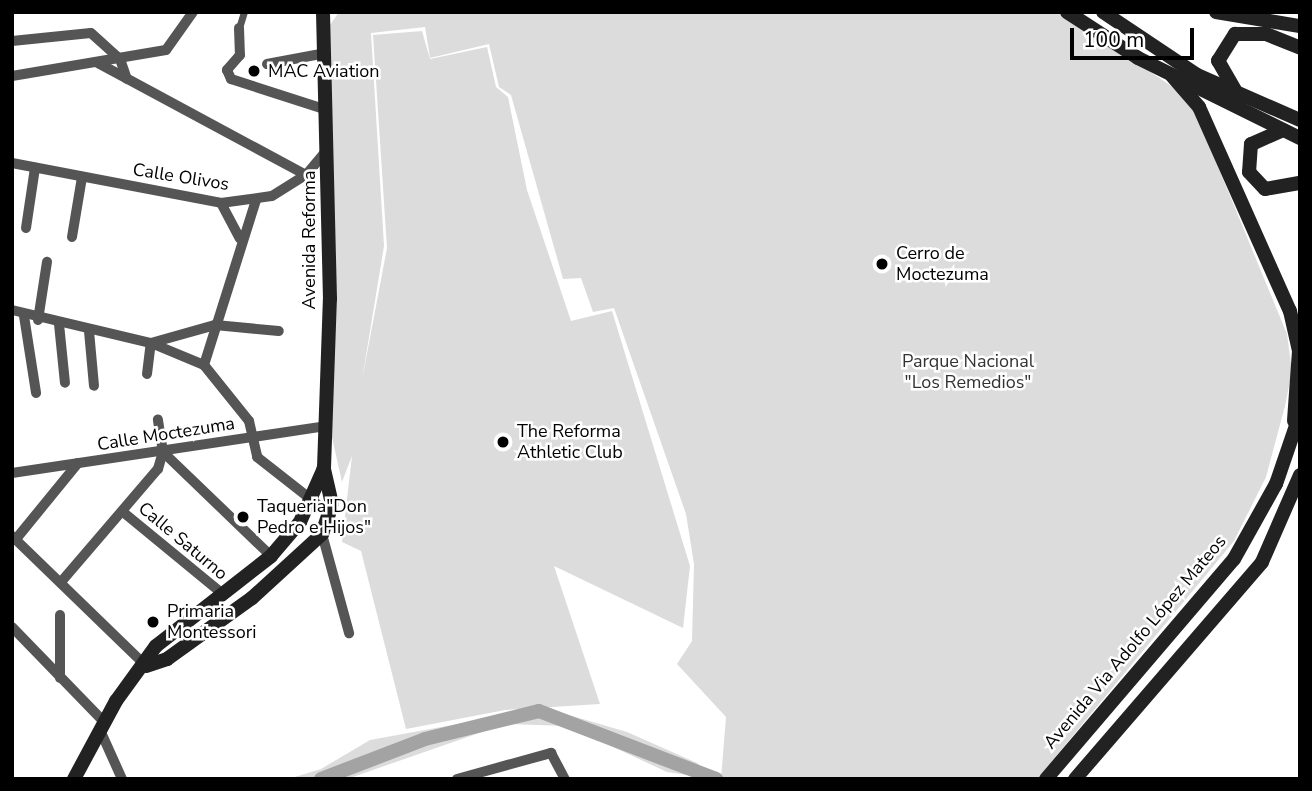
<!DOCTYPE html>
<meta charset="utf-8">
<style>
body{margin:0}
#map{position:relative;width:1312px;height:791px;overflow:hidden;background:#fff;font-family:"Nunito Sans",sans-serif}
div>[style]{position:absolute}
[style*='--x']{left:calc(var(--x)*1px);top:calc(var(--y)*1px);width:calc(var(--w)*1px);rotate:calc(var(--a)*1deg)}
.green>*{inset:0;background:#dcdcdc}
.river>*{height:14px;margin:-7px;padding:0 7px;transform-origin:7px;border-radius:7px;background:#a3a3a3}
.pedestrian>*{height:7px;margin:-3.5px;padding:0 3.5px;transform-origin:3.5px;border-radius:3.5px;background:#555}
.minor>*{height:10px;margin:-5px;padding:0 5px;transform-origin:5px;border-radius:5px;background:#555}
.secondary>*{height:14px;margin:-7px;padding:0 7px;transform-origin:7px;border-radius:7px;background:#222}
.dots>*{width:19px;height:19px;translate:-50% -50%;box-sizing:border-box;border:4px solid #fff;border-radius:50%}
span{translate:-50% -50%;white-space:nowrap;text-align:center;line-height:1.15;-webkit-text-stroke:5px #fff;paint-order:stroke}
.poi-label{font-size:18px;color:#000}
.left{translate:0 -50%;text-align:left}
.street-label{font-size:18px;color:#000}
.park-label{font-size:18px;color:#333}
.frame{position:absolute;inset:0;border:14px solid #000;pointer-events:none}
.scale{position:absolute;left:1070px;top:28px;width:124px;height:32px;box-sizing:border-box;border:4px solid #000;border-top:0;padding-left:9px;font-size:21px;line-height:24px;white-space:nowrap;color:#000;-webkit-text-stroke:5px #fff;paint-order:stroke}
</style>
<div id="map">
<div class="green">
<div style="clip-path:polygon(339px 12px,1062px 12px,1180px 92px,1195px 111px,1287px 334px,1292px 371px,1285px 406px,1266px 477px,1234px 541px,1037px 779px,721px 779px,726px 717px,677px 664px,692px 641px,694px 564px,686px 514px,614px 308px,593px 312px,581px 278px,563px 279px,511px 95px,499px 87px,489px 44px,430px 58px,425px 27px,371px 33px,384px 246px,362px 380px,387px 248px,373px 35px,422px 31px,430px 59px,487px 47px,496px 87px,508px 97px,527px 190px,571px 321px,612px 311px,690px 566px,683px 628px,554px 566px,600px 704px,505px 710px,406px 729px,361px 551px,342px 542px,352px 456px,342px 482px,331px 433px,330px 25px)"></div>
<div style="clip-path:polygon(545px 708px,627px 732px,697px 763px,715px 779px,667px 772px,568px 726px,505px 724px,347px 779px,288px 779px,321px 769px,370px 740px)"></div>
</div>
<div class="river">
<div style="--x:321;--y:779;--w:111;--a:-21"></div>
<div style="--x:425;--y:739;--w:117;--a:-13.8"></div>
<div style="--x:539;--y:711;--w:190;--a:21"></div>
</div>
<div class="pedestrian">
<div style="--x:239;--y:28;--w:17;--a:-73"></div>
</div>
<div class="minor">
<div style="--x:239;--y:28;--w:27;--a:88"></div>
<div style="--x:240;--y:55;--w:20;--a:131"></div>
<div style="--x:227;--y:70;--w:10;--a:66"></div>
<div style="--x:231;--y:79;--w:101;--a:17.9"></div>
<div style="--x:12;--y:41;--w:79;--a:-5.8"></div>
<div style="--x:91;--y:33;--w:39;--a:42"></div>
<div style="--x:120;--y:59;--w:21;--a:71"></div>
<div style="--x:98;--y:63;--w:236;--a:28.3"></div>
<div style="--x:267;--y:64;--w:60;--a:-10.6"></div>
<div style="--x:12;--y:76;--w:156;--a:-9.6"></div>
<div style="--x:166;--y:50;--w:47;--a:-54.6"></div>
<div style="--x:12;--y:163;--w:213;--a:10.8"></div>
<div style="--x:221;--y:203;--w:51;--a:-7.8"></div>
<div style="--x:272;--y:196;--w:40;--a:-32"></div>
<div style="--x:306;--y:175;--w:31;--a:-50"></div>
<div style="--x:221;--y:203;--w:40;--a:62"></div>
<div style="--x:26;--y:228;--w:61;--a:-81.5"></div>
<div style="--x:72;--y:237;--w:61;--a:-80.5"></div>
<div style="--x:12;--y:310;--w:143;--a:13.4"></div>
<div style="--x:151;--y:343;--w:57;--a:22.5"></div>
<div style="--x:204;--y:365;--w:72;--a:51.2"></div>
<div style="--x:249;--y:421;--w:37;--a:77"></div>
<div style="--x:257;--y:457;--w:94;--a:38.1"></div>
<div style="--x:24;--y:316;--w:78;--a:81.1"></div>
<div style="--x:38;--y:320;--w:59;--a:-81.2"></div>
<div style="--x:59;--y:324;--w:59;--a:84.2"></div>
<div style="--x:89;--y:331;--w:55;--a:84.8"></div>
<div style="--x:204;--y:365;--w:173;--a:-72.5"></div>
<div style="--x:147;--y:374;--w:31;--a:-83"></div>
<div style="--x:151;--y:343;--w:66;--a:-15.7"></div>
<div style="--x:215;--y:325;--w:64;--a:5.4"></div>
<div style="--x:163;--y:452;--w:150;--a:43.9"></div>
<div style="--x:12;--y:473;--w:317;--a:-8.5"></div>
<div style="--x:123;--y:512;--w:129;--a:39.4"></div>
<div style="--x:322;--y:534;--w:103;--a:74.7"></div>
<div style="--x:12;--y:536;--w:185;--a:44.1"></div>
<div style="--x:16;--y:539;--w:98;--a:-50.8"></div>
<div style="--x:61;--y:582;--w:149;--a:-49.4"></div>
<div style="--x:158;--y:469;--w:18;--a:-74"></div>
<div style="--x:163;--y:452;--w:33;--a:-99"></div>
<div style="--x:60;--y:615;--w:63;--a:90"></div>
<div style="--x:12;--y:627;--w:132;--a:45.9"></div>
<div style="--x:100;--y:730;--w:54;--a:65.8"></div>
<div style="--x:457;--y:779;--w:98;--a:-15.5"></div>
<div style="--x:551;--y:753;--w:30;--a:62"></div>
</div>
<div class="secondary">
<div style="--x:1067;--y:12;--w:85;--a:32.9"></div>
<div style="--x:1138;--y:58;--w:181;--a:26.3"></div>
<div style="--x:1103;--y:12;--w:113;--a:33.8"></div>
<div style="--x:1197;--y:75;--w:112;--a:23.6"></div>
<div style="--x:1216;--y:12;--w:85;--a:9.5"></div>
<div style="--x:1172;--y:76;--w:41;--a:48.9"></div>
<div style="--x:1199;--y:107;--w:223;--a:66"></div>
<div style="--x:1290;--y:311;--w:41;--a:77.3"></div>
<div style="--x:1299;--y:351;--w:70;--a:94.1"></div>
<div style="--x:1235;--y:90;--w:34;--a:-120"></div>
<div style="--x:1218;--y:61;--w:32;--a:-58"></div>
<div style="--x:1235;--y:34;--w:31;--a:0"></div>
<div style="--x:1266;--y:34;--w:37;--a:22"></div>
<div style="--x:1283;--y:130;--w:35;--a:156"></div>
<div style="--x:1251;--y:144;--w:28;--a:94"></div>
<div style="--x:1249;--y:172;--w:23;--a:47"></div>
<div style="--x:1265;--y:189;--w:36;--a:-10"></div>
<div style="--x:146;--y:666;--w:22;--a:-18"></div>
<div style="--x:167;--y:659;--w:105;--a:-35.7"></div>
<div style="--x:252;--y:598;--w:95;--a:-42.4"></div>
<div style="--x:322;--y:534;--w:32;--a:-72"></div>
<div style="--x:332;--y:504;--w:37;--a:-103"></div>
<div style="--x:74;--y:779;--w:89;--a:-61.7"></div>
<div style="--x:116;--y:701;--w:68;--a:-54"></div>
<div style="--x:156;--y:646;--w:146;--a:-38"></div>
<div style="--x:271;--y:556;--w:45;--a:-49.5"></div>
<div style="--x:300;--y:522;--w:59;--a:-66"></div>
<div style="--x:324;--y:468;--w:169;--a:-88"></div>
<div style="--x:330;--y:299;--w:287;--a:-91.4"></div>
<div style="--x:1046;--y:779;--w:289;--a:-49.5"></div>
<div style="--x:1234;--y:559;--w:86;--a:-60.8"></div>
<div style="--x:1276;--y:484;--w:74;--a:-71.1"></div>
<div style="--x:1075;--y:779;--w:286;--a:-49.2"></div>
<div style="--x:1262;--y:562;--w:95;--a:-66.4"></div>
</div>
<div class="dots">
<div style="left:254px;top:71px;background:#000"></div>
<div style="left:882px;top:264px;background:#000"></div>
<div style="left:503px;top:442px;background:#000"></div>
<div style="left:243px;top:517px;background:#000"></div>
<div style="left:153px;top:622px;background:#000"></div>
</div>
<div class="poi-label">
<span class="left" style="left:268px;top:71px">MAC Aviation</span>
<span class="left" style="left:896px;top:264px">Cerro de<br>Moctezuma</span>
<span class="left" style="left:517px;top:442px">The Reforma<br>Athletic Club</span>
<span class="left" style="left:257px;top:517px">Taqueria"Don<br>Pedro e Hijos"</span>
<span class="left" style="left:167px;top:622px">Primaria<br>Montessori</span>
</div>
<div class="street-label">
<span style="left:181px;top:177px;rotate:9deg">Calle Olivos</span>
<span style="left:309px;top:240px;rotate:-90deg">Avenida Reforma</span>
<span style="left:166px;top:434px;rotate:-9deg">Calle Moctezuma</span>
<span style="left:183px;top:541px;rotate:40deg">Calle Saturno</span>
<span style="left:1135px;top:642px;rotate:-50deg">Avenida Via Adolfo López Mateos</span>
</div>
<div class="park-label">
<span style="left:968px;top:372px">Parque Nacional<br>"Los Remedios"</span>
</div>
<div class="frame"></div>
<div class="scale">100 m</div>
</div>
